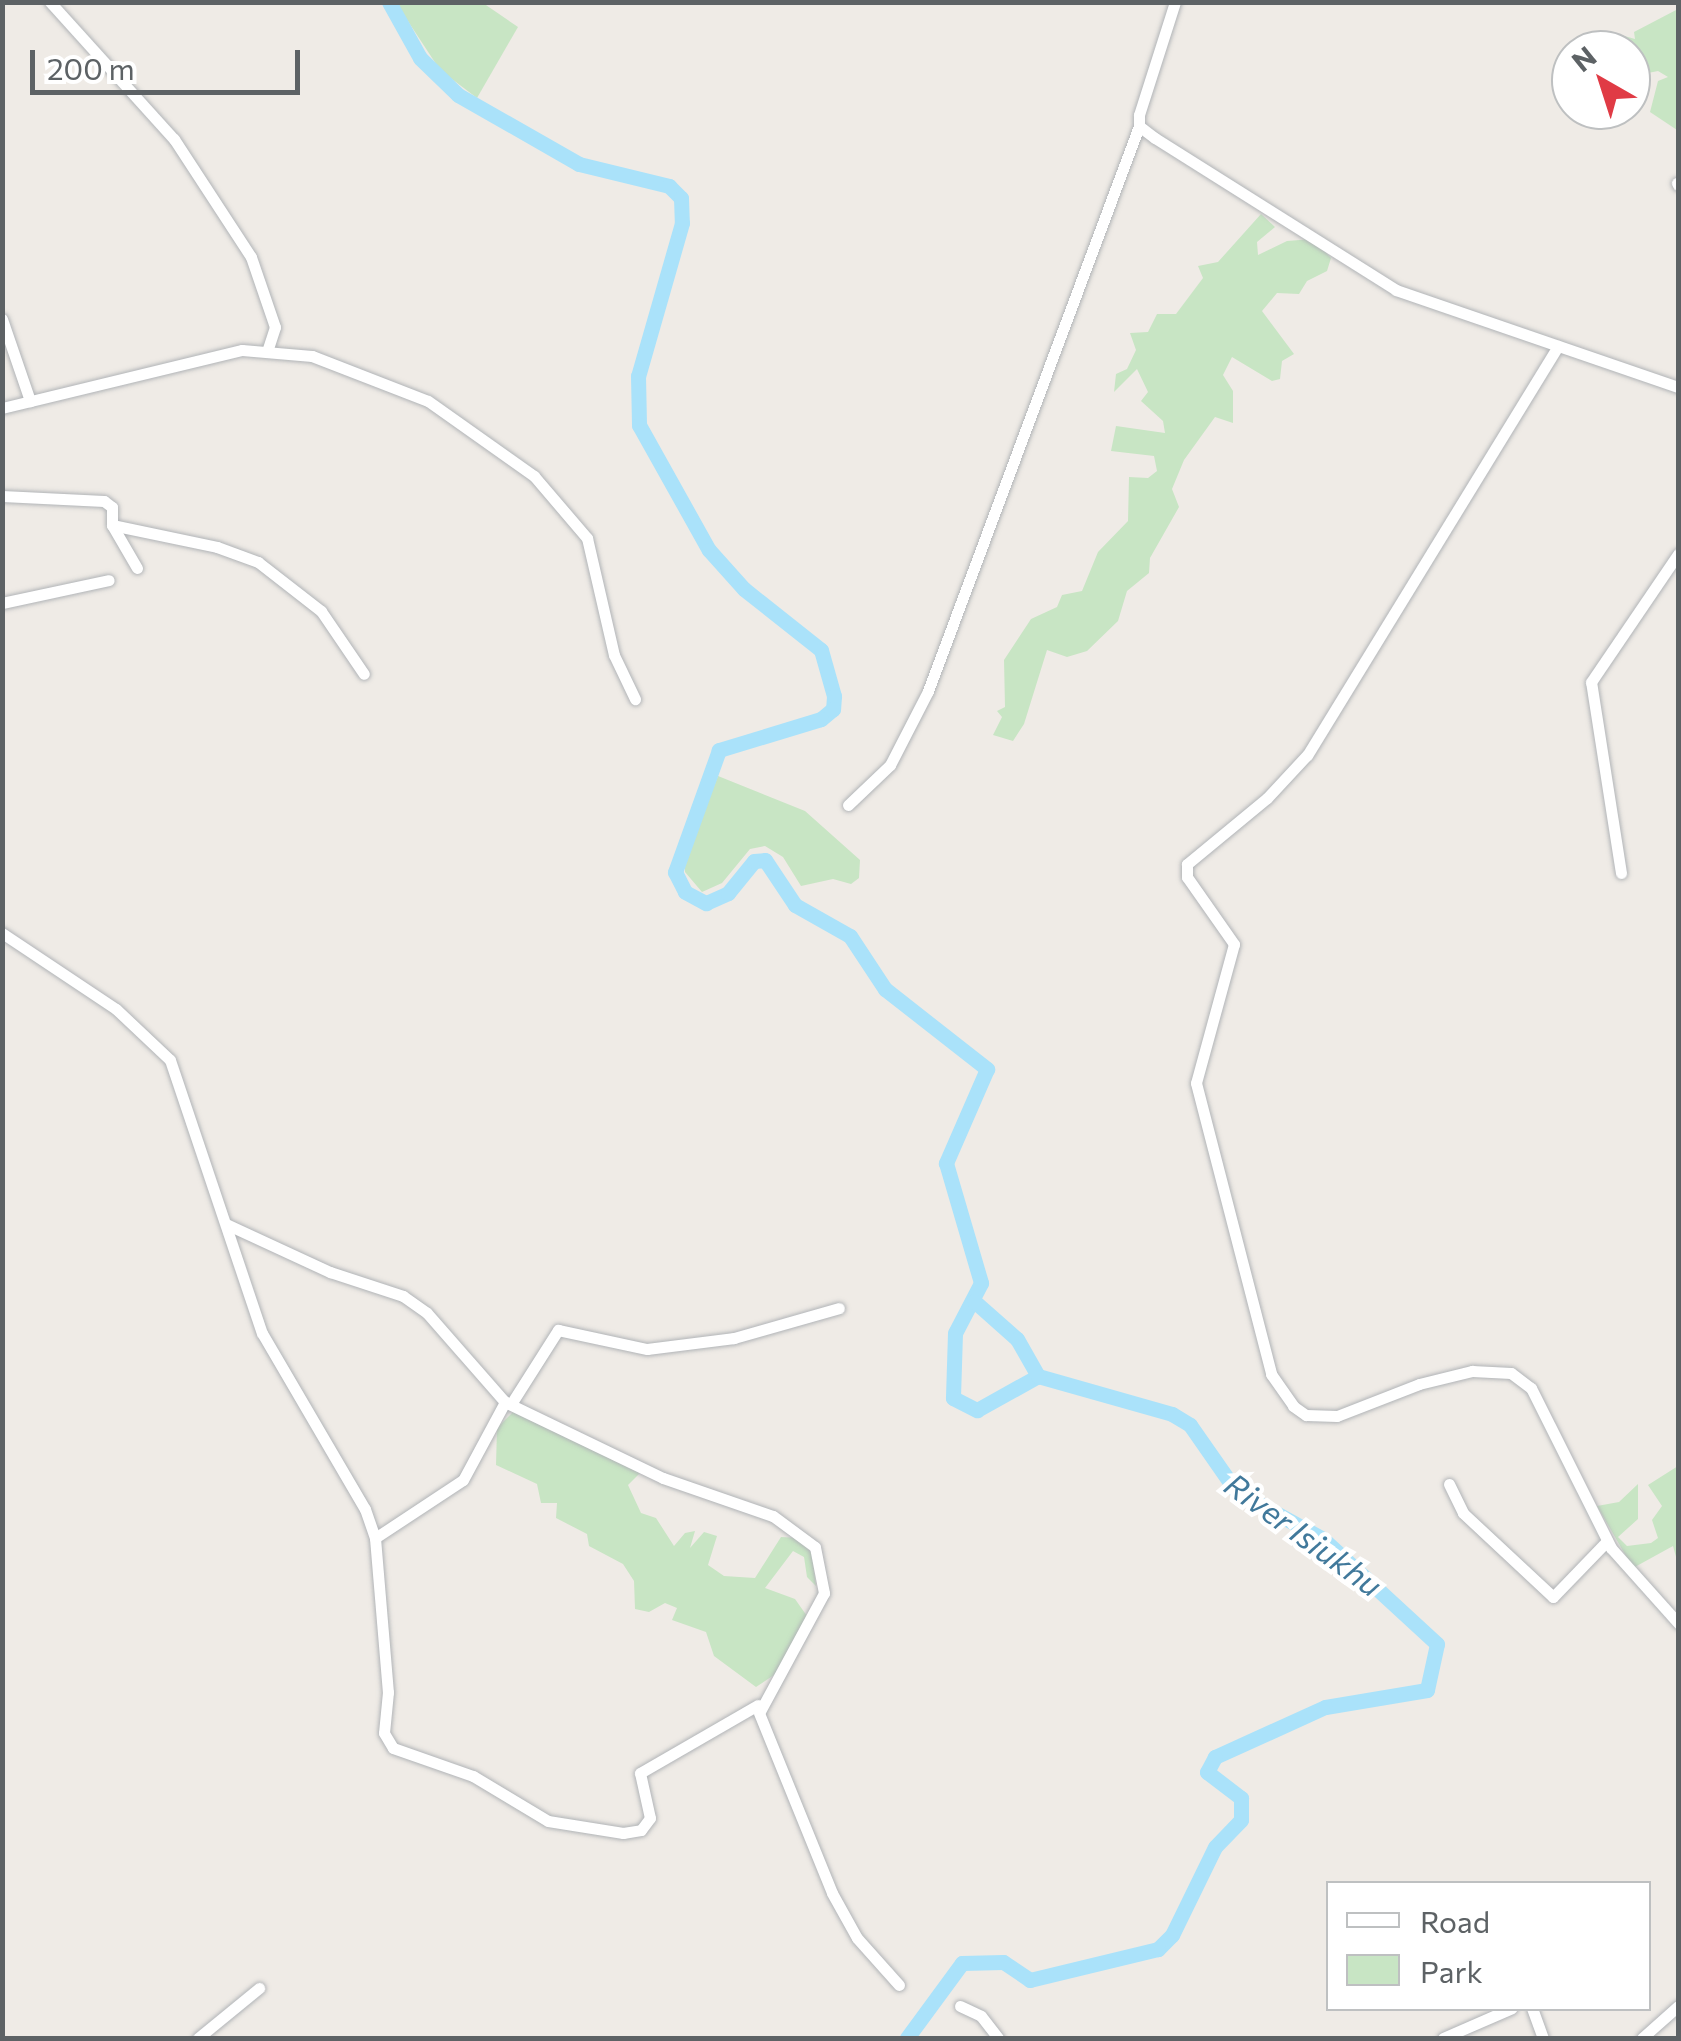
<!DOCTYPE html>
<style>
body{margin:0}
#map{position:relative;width:1681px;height:2041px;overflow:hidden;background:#efebe6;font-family:Commissioner,sans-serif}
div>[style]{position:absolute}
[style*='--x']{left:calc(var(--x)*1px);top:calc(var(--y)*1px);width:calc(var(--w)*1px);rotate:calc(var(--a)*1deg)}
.green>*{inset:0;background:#c8e5c4}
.river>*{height:15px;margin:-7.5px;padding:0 7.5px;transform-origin:7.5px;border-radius:7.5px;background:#aae2fa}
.roads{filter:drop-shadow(0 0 2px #b1b4b7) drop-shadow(0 0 2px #b1b4b7)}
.minor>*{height:11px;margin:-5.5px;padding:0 5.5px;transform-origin:5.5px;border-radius:5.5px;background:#fff}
span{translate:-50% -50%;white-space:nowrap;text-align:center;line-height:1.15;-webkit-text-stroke:9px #fff;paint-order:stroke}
.water-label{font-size:32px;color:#41799b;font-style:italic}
.frame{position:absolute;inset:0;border:5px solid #5d6265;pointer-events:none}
.legend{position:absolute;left:1326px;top:1881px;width:325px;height:130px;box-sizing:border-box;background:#fff;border:2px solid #bec0c1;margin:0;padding:12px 18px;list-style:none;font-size:30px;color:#5d6265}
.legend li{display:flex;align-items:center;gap:20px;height:50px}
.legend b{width:50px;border:2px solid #bec0c1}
.north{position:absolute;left:1551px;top:30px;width:100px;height:100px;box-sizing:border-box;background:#fff;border:2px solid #bec0c1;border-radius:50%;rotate:321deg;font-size:28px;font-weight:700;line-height:40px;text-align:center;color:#5d6265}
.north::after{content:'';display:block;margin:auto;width:35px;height:45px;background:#e03b45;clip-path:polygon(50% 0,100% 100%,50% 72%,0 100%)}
.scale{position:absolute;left:30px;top:50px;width:270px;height:45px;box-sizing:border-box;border:5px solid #5d6265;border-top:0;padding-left:12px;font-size:30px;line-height:35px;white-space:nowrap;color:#5d6265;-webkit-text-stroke:8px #fff;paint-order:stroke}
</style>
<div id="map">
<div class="green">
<div style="clip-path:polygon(396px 3px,483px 3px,518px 27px,477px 98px,440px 70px)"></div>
<div style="clip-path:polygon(1678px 9px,1678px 130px,1677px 130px,1650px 112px,1658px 81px,1668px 77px,1658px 71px,1633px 76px,1631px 50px,1608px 48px,1614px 33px,1635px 39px,1634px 32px)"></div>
<div style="clip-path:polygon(1261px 214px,1275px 227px,1257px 242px,1258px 255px,1287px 241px,1313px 239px,1331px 258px,1327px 271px,1307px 281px,1299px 294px,1277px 293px,1262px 311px,1294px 354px,1282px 361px,1280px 379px,1272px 381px,1232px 357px,1223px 375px,1233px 391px,1233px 423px,1215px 417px,1184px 460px,1172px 489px,1179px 507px,1150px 558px,1149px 573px,1127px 591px,1118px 621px,1087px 651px,1067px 657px,1047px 650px,1024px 724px,1013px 741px,993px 735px,1002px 717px,997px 711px,1005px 707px,1004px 660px,1031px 619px,1057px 607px,1062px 595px,1082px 591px,1098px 552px,1128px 521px,1129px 477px,1148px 478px,1157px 471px,1154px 456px,1111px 451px,1116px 426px,1165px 433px,1163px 421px,1141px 401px,1148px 392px,1137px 369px,1114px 392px,1116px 374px,1127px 369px,1136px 350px,1130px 333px,1148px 332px,1157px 314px,1176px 314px,1203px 278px,1198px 266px,1218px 262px)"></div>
<div style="clip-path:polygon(718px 776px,805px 811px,860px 860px,859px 878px,851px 884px,833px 879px,801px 886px,783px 857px,765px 846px,750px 849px,722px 883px,702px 892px,685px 872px,685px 859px)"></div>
<div style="clip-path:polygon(513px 1412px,640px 1473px,628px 1485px,641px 1513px,656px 1518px,674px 1546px,685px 1533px,695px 1531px,690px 1548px,704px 1532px,717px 1536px,708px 1565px,724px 1576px,755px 1578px,781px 1537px,799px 1538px,812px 1554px,816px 1586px,807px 1577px,804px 1557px,793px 1551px,765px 1588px,795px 1599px,807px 1616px,783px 1669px,756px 1687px,714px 1656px,706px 1632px,672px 1620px,677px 1608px,665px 1603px,649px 1612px,635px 1609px,634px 1581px,623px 1564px,589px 1546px,587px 1534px,556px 1518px,557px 1503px,541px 1503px,537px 1484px,496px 1465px,497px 1428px)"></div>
<div style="clip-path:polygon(1678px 1466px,1678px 1564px,1673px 1546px,1633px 1568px,1597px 1506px,1619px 1502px,1638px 1484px,1638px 1519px,1618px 1537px,1627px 1546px,1651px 1543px,1658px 1538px,1652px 1520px,1662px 1506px,1648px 1485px)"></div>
</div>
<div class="river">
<div style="--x:389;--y:2;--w:64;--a:61"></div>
<div style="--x:420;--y:58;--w:53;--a:44.2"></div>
<div style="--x:458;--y:95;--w:139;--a:29.7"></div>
<div style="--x:579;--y:164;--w:93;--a:13.7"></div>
<div style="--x:669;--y:186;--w:17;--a:45"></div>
<div style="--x:681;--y:198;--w:25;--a:88"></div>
<div style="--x:682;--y:223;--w:159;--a:106"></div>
<div style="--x:638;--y:376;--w:49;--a:88.8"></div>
<div style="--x:639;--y:425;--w:143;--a:60.8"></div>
<div style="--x:709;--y:550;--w:52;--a:48.1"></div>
<div style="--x:744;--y:589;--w:98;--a:38.4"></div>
<div style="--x:821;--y:650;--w:48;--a:74.2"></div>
<div style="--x:834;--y:696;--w:13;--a:94"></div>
<div style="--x:833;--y:709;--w:16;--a:140"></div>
<div style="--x:821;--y:719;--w:107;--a:163.1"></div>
<div style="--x:719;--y:750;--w:130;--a:109.8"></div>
<div style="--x:675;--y:872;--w:22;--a:63"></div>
<div style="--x:685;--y:892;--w:24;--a:28"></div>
<div style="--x:706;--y:903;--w:24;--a:-24"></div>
<div style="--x:728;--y:893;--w:41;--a:-50.9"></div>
<div style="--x:754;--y:861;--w:11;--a:-5"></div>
<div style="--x:765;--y:860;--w:54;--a:56.3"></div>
<div style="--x:795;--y:905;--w:63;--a:29.4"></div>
<div style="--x:850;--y:936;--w:64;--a:56.6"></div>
<div style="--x:885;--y:989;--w:130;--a:38.1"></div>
<div style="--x:987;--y:1069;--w:103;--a:113.6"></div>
<div style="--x:946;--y:1163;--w:125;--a:73.7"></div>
<div style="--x:981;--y:1283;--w:56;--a:117.5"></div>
<div style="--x:955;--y:1333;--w:65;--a:91.8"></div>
<div style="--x:953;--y:1398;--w:27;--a:27"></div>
<div style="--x:977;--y:1410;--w:70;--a:-29.1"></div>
<div style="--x:1038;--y:1376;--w:139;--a:15.8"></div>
<div style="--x:1172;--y:1414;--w:21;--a:31"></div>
<div style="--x:1190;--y:1425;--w:80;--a:55.1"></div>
<div style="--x:1236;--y:1491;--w:99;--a:28.9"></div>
<div style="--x:1323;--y:1539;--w:155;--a:42.6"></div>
<div style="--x:1437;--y:1644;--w:47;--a:102.3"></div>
<div style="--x:1427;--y:1690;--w:103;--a:170.5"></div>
<div style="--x:1325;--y:1707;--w:121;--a:155.6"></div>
<div style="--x:1215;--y:1757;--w:17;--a:118"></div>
<div style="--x:1207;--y:1772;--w:43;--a:37.4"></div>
<div style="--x:1241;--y:1798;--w:22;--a:90"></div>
<div style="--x:1241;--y:1820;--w:37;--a:134"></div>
<div style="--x:1215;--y:1847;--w:98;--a:116"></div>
<div style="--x:1172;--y:1935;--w:20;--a:135"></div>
<div style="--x:1158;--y:1949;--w:132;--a:166.4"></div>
<div style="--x:1030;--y:1980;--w:32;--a:-146"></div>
<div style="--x:1003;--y:1962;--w:41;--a:178.6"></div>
<div style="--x:962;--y:1963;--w:93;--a:126.3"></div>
<div style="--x:974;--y:1301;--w:57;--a:41.5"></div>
<div style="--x:1017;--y:1339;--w:43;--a:60.4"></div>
</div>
<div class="roads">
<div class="minor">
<div style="--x:50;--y:2;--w:185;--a:47.9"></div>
<div style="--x:174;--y:139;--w:141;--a:56.9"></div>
<div style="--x:251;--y:257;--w:74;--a:71.1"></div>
<div style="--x:275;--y:327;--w:25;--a:108"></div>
<div style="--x:1175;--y:2;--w:119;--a:107.7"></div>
<div style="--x:1139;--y:115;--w:11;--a:90"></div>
<div style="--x:1139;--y:126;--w:20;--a:37"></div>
<div style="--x:1155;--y:138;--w:285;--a:32.2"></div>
<div style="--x:1396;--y:290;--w:298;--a:19"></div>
<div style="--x:1677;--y:183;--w:2;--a:63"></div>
<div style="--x:2;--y:319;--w:87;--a:71.1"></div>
<div style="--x:1558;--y:346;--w:480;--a:121.5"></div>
<div style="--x:1307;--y:755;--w:59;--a:132.9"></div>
<div style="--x:1267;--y:798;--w:104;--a:140.5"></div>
<div style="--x:1187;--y:864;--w:13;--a:90"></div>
<div style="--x:1187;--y:877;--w:82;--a:55"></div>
<div style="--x:1234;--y:944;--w:144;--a:105.3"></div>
<div style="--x:1196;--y:1083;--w:301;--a:75.5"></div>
<div style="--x:1271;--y:1374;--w:39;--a:55"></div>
<div style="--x:1293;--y:1406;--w:16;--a:35"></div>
<div style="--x:1306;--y:1415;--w:31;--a:2"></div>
<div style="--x:1337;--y:1416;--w:88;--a:-21.3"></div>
<div style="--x:1419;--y:1384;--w:55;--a:-13.8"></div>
<div style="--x:1472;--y:1371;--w:39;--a:3"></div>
<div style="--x:1511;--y:1373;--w:25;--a:37"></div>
<div style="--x:1531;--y:1388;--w:179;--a:63.4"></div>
<div style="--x:1611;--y:1548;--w:101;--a:48.2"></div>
<div style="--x:2;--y:408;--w:247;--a:-13.6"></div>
<div style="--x:242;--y:350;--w:70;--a:4.9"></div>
<div style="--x:312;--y:356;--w:124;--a:21.2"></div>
<div style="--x:428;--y:401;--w:130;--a:35.3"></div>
<div style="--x:534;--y:476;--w:82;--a:49.5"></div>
<div style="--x:587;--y:538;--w:120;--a:77"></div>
<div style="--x:614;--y:655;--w:49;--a:64.5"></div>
<div style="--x:2;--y:496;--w:102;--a:2.8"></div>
<div style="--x:104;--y:501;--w:10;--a:37"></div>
<div style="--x:112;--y:507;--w:18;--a:90"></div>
<div style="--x:137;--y:568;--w:50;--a:-120.2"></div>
<div style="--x:112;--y:525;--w:107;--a:11.8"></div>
<div style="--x:217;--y:547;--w:44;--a:20.1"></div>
<div style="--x:258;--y:562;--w:80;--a:37.9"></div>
<div style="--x:321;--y:611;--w:76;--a:55.7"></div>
<div style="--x:2;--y:603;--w:109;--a:-12.1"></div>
<div style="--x:848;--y:805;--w:58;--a:-43.6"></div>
<div style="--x:890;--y:765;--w:83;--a:-62.8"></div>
<div style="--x:928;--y:691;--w:603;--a:-69.52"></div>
<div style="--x:1621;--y:873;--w:193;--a:-98.9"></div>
<div style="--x:1591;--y:682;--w:155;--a:-55.8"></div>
<div style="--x:2;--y:933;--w:137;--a:33.7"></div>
<div style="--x:116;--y:1009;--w:74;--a:43.4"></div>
<div style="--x:170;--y:1060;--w:288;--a:71.4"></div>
<div style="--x:262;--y:1333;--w:204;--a:59.7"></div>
<div style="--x:365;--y:1509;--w:31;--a:71"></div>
<div style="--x:375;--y:1538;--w:155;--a:85.2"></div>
<div style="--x:388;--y:1692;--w:41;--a:95.6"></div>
<div style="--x:384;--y:1733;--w:17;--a:59"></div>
<div style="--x:393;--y:1748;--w:85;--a:19.3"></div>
<div style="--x:473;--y:1776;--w:87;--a:31"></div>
<div style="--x:548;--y:1821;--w:76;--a:9.1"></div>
<div style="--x:623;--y:1833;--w:18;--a:-9"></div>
<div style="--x:641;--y:1830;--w:15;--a:-53"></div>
<div style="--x:650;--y:1818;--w:46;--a:-102.5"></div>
<div style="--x:640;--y:1773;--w:136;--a:-30"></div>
<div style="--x:226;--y:1224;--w:115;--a:24.8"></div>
<div style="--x:330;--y:1272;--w:77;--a:18.2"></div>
<div style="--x:403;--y:1296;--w:29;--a:35"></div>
<div style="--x:427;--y:1313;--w:118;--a:48.8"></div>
<div style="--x:505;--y:1402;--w:175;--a:25.7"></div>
<div style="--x:663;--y:1478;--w:116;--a:19.1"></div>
<div style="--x:773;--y:1516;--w:52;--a:36.4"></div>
<div style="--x:815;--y:1547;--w:47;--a:78.9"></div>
<div style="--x:824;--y:1593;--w:136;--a:118.4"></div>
<div style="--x:759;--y:1713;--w:194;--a:67.9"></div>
<div style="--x:832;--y:1893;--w:51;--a:60.9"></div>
<div style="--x:857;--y:1938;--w:63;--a:48.2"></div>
<div style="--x:511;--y:1404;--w:88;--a:-57.6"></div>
<div style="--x:558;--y:1330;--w:91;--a:12.1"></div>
<div style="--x:647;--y:1349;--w:88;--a:-7.2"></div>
<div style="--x:734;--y:1338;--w:109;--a:-15.9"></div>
<div style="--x:1449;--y:1484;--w:32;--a:64"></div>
<div style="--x:1463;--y:1513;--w:123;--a:43"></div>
<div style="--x:1553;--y:1597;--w:78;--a:-46"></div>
<div style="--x:375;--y:1538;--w:105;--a:-33.4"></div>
<div style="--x:463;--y:1480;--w:89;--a:-61.7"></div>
<div style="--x:960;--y:2006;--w:23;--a:25"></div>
<div style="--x:981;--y:2016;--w:28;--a:52"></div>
<div style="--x:1532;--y:2008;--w:32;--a:70"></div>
<div style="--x:198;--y:2038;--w:79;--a:-39.3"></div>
<div style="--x:1443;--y:2038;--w:75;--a:-23.5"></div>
<div style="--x:1642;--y:2038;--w:48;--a:-41.6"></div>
</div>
</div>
<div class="water-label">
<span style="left:1304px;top:1534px;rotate:36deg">River Isiukhu</span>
</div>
<div class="frame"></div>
<ul class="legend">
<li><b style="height:12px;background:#fff"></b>Road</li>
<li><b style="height:28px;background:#c8e5c4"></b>Park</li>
</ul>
<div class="north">N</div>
<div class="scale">200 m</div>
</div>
